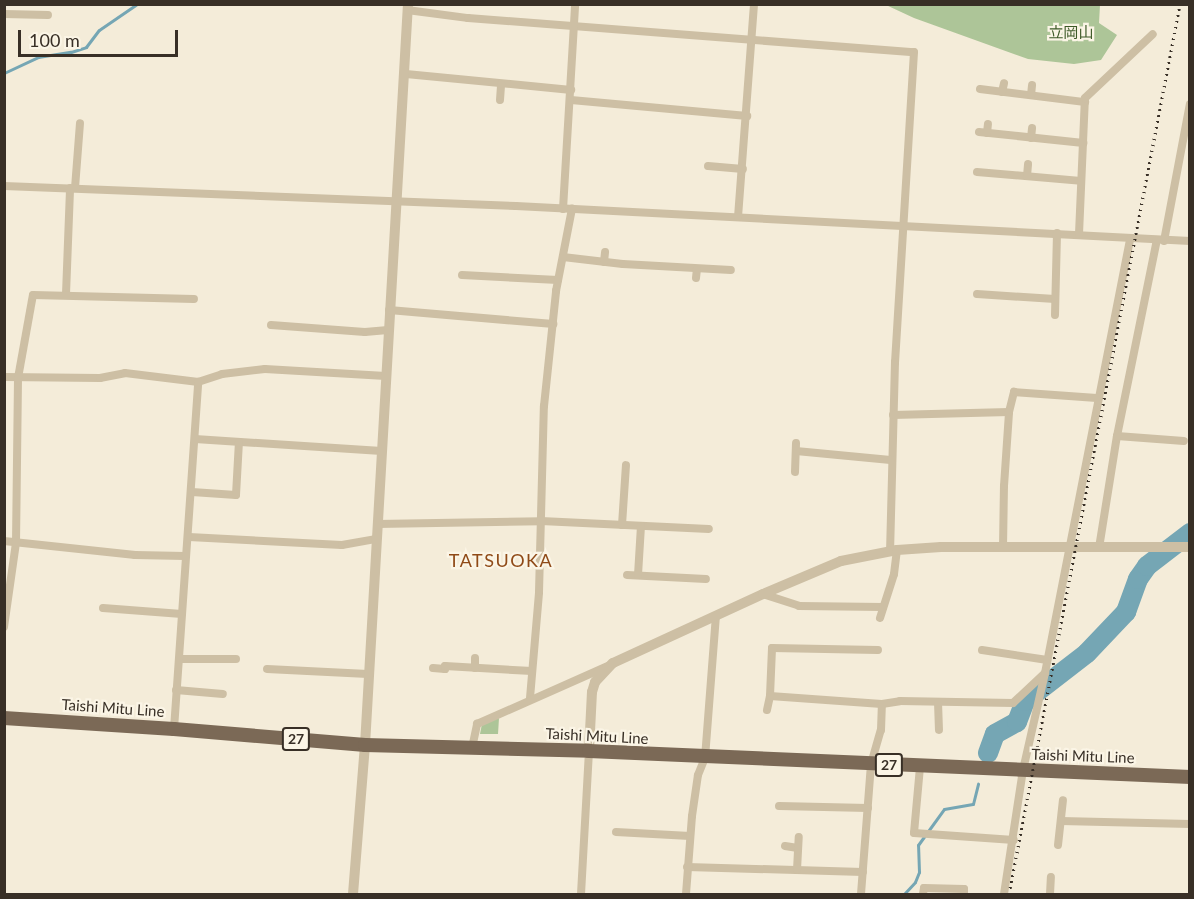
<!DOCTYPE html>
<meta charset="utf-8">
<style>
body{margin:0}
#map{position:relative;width:1194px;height:899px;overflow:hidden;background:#f4ecd9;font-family:Lato,"Noto Sans JP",sans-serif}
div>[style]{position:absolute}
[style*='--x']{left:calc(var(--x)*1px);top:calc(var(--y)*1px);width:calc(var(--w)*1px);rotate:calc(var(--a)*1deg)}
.green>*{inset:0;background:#adc598}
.stream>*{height:3px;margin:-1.5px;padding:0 1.5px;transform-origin:1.5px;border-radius:1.5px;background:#75a6b4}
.river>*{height:20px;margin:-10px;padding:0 10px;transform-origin:10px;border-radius:10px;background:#75a6b4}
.minor>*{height:8px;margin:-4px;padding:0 4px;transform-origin:4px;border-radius:4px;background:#cdbfa4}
.tertiary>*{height:10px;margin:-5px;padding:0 5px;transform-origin:5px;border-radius:5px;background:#cdbfa4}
.primary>*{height:14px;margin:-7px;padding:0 7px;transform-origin:7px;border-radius:7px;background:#7b6956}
.rail>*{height:3px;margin-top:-1.5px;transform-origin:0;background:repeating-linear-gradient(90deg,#382f26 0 1.5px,transparent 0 6px)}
span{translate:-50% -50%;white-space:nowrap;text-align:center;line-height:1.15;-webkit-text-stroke:4.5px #fbf5e6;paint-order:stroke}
.shield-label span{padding:2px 4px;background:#fbf5e6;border:2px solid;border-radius:4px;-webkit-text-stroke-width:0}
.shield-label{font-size:14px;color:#382f26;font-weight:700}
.park-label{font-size:15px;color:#3d5927}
.street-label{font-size:15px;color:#382f26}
.quarter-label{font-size:18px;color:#8f4a17;letter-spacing:1.5px}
.frame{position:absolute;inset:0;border:6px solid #382f26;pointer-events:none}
.scale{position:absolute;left:18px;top:30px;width:160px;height:27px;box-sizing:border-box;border:3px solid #382f26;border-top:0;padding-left:8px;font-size:18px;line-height:21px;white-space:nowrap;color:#382f26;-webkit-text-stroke:4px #fbf5e6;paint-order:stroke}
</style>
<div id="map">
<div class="green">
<div style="clip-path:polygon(886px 5px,1100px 5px,1099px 23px,1117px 35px,1101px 60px,1074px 64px,1028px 59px,914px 18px)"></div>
<div style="clip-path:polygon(499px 718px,498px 734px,480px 734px,482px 724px)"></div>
</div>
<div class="stream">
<div style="--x:4;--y:73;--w:38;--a:-25"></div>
<div style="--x:38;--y:57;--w:33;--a:-9"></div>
<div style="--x:71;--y:52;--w:16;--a:-18"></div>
<div style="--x:86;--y:47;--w:21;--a:-53"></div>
<div style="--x:99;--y:30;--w:46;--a:-34.4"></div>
<div style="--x:904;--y:894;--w:16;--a:-47"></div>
<div style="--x:915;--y:882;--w:11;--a:-68"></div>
<div style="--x:919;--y:872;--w:27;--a:-92"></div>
<div style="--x:918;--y:845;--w:44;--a:-54.2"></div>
<div style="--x:944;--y:809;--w:29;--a:-10"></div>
<div style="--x:973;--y:804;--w:21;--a:-76"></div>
</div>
<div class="river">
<div style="--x:988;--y:753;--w:20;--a:-70"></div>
<div style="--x:995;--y:734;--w:25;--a:-29"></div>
<div style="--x:1017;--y:722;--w:22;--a:-69"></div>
<div style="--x:1025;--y:701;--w:78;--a:-37.7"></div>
<div style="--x:1087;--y:653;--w:57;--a:-46.4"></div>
<div style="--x:1126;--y:612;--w:35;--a:-70"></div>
<div style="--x:1138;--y:579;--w:16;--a:-55"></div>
<div style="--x:1147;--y:566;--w:54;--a:-37.5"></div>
</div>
<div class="minor">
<div style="--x:407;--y:10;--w:62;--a:7.5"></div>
<div style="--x:468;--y:18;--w:447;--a:4.4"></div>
<div style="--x:914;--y:52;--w:311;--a:93.5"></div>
<div style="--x:895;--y:362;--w:189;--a:91.5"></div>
<div style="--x:4;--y:14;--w:44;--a:1.3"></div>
<div style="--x:406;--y:74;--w:166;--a:5.5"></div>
<div style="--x:980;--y:89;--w:106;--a:7.1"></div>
<div style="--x:1002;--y:92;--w:9;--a:-77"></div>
<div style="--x:1031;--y:95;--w:10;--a:-84"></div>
<div style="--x:500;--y:100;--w:16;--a:-86"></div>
<div style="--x:571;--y:100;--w:177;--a:5.2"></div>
<div style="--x:979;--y:132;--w:105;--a:6"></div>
<div style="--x:987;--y:133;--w:9;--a:-84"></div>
<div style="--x:1031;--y:138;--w:10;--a:-84"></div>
<div style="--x:708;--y:166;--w:35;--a:5"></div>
<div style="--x:977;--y:172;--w:104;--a:4.9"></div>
<div style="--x:1027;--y:176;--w:12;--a:-85"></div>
<div style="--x:4;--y:186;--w:512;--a:2.24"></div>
<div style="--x:516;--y:206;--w:675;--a:2.97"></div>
<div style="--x:75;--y:188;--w:65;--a:-85.6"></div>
<div style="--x:563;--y:209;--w:205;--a:-86.6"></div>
<div style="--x:738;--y:217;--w:214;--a:-85.7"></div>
<div style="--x:1079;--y:234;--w:136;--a:-87.5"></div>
<div style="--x:1085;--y:98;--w:93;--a:-43.3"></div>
<div style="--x:1164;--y:241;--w:139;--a:-79.3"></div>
<div style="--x:563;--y:257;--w:60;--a:6.7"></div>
<div style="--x:623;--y:264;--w:108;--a:3.2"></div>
<div style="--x:604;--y:262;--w:10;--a:-84"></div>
<div style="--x:462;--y:275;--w:96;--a:3"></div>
<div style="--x:696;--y:278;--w:9;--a:-84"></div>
<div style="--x:66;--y:294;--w:106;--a:-87.8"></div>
<div style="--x:977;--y:294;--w:78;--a:3.7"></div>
<div style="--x:389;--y:310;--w:165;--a:4.9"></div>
<div style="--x:1055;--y:315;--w:82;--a:-88.6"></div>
<div style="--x:271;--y:325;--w:94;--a:4.3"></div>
<div style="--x:365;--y:332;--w:23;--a:-5"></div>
<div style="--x:4;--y:377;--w:96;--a:0.6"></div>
<div style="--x:100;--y:378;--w:25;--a:-11"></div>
<div style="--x:125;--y:373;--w:74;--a:7"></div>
<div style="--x:198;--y:382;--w:25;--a:-18"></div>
<div style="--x:222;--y:374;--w:43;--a:-6.6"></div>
<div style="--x:265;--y:369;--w:121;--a:3.3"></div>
<div style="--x:893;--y:415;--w:116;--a:-1.5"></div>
<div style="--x:1117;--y:436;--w:67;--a:4.3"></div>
<div style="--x:195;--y:439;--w:187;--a:3.7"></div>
<div style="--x:796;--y:451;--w:95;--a:5.4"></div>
<div style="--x:795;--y:472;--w:29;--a:-88"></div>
<div style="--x:192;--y:492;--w:44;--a:3.9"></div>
<div style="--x:236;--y:495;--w:53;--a:-86.8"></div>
<div style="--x:377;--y:524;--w:164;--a:-1"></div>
<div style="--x:541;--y:521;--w:168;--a:2.7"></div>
<div style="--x:622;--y:525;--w:60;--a:-86.2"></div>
<div style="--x:189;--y:537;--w:153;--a:3"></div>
<div style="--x:342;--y:545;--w:35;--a:-10"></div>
<div style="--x:4;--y:541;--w:132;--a:6.1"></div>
<div style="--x:135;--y:555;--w:50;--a:1.1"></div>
<div style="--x:1003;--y:548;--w:62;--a:-89.1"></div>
<div style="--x:1004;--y:486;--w:74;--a:-86.1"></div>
<div style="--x:1009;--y:412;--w:21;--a:-76"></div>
<div style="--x:1014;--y:392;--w:83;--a:4.1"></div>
<div style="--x:1099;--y:548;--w:113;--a:-80.9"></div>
<div style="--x:1117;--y:436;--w:200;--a:-78.5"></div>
<div style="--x:627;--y:575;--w:79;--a:2.9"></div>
<div style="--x:638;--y:575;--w:49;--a:-86.5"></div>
<div style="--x:763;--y:594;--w:38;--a:18"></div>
<div style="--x:799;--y:606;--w:84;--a:0.7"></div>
<div style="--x:103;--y:608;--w:79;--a:4.3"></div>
<div style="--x:880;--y:618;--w:46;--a:-72.3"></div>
<div style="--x:894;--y:574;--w:24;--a:-83"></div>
<div style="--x:4;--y:627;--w:85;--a:-81.9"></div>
<div style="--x:16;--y:543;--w:165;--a:-89.3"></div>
<div style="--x:18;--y:378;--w:84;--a:-79.8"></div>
<div style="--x:33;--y:295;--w:161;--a:1.4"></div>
<div style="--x:982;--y:650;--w:66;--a:8.7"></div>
<div style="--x:180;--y:659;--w:56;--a:0"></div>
<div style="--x:433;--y:668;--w:12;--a:5"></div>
<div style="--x:445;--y:669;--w:3;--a:-90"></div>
<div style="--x:445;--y:666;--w:87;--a:3.3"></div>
<div style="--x:475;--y:668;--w:10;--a:-90"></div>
<div style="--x:267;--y:669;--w:101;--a:2.8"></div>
<div style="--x:176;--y:690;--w:47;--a:4.9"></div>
<div style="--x:770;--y:696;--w:112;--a:4.1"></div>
<div style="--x:882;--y:704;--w:18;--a:-9"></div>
<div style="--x:900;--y:701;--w:113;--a:1"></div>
<div style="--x:1013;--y:703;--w:44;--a:-43.2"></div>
<div style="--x:530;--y:698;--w:106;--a:-85.1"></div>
<div style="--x:539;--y:592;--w:186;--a:-88.5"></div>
<div style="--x:544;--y:406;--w:116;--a:-84"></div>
<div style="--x:556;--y:291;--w:84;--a:-79"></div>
<div style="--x:938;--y:702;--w:28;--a:88"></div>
<div style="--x:767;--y:710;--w:14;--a:-78"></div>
<div style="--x:770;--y:696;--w:48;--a:-87.6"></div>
<div style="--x:772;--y:648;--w:106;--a:1.1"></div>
<div style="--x:174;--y:729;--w:348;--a:-86"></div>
<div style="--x:472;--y:748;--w:25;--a:-78"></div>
<div style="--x:477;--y:724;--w:145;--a:-23.9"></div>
<div style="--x:920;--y:767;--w:66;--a:95.2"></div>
<div style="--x:914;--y:833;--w:100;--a:4"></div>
<div style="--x:779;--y:806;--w:89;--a:1.3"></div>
<div style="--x:1061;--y:821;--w:129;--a:1.3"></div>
<div style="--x:616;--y:832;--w:74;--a:3.1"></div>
<div style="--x:1058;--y:845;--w:45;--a:-83.7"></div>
<div style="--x:785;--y:846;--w:13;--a:9"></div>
<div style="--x:687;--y:867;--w:176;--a:1.6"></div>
<div style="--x:797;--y:870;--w:33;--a:-87"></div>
<div style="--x:581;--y:894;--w:143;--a:-86.8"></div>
<div style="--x:686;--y:894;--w:78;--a:-85.6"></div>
<div style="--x:692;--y:816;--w:41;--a:-81.7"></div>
<div style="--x:698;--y:775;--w:18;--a:-68"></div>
<div style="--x:705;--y:758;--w:142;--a:-85.6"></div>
<div style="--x:861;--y:894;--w:130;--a:-85.6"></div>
<div style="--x:871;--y:764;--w:35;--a:-74"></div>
<div style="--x:881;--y:730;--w:26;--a:-88"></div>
<div style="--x:923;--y:894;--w:6;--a:-81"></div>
<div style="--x:924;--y:888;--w:40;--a:1.4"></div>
<div style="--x:964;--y:889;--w:5;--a:90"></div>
<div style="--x:1004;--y:894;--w:125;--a:-81.3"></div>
<div style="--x:1023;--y:770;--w:99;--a:-77.2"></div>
<div style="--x:1045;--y:673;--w:443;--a:-78.9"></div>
<div style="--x:1050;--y:894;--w:17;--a:-87"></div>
</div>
<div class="tertiary">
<div style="--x:589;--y:751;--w:59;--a:-87.1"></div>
<div style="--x:592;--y:692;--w:10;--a:-73"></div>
<div style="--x:595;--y:682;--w:26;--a:-47"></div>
<div style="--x:613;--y:663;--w:165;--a:-24.7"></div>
<div style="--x:763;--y:594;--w:85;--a:-22.9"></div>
<div style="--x:841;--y:561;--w:57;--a:-11.1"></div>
<div style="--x:897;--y:550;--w:44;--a:-3.9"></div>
<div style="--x:941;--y:547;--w:249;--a:0"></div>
<div style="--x:353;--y:894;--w:149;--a:-85.4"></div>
<div style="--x:365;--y:745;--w:742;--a:-86.68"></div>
</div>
<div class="primary">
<div style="--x:4;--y:718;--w:170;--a:3.7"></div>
<div style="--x:174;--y:729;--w:192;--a:4.8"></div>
<div style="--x:365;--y:745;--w:224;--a:1.5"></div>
<div style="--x:589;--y:751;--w:602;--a:2.48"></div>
</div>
<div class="rail">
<div style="--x:1009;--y:894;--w:906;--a:-79.12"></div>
</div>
<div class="shield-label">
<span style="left:296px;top:739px">27</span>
<span style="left:889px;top:765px">27</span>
</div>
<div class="park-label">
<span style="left:1071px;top:33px">立岡山</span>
</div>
<div class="street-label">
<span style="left:113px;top:708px;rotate:4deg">Taishi Mitu Line</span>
<span style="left:597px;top:736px;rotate:3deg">Taishi Mitu Line</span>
<span style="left:1083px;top:756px;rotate:2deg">Taishi Mitu Line</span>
</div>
<div class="quarter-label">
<span style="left:501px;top:560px">TATSUOKA</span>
</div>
<div class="frame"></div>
<div class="scale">100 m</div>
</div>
